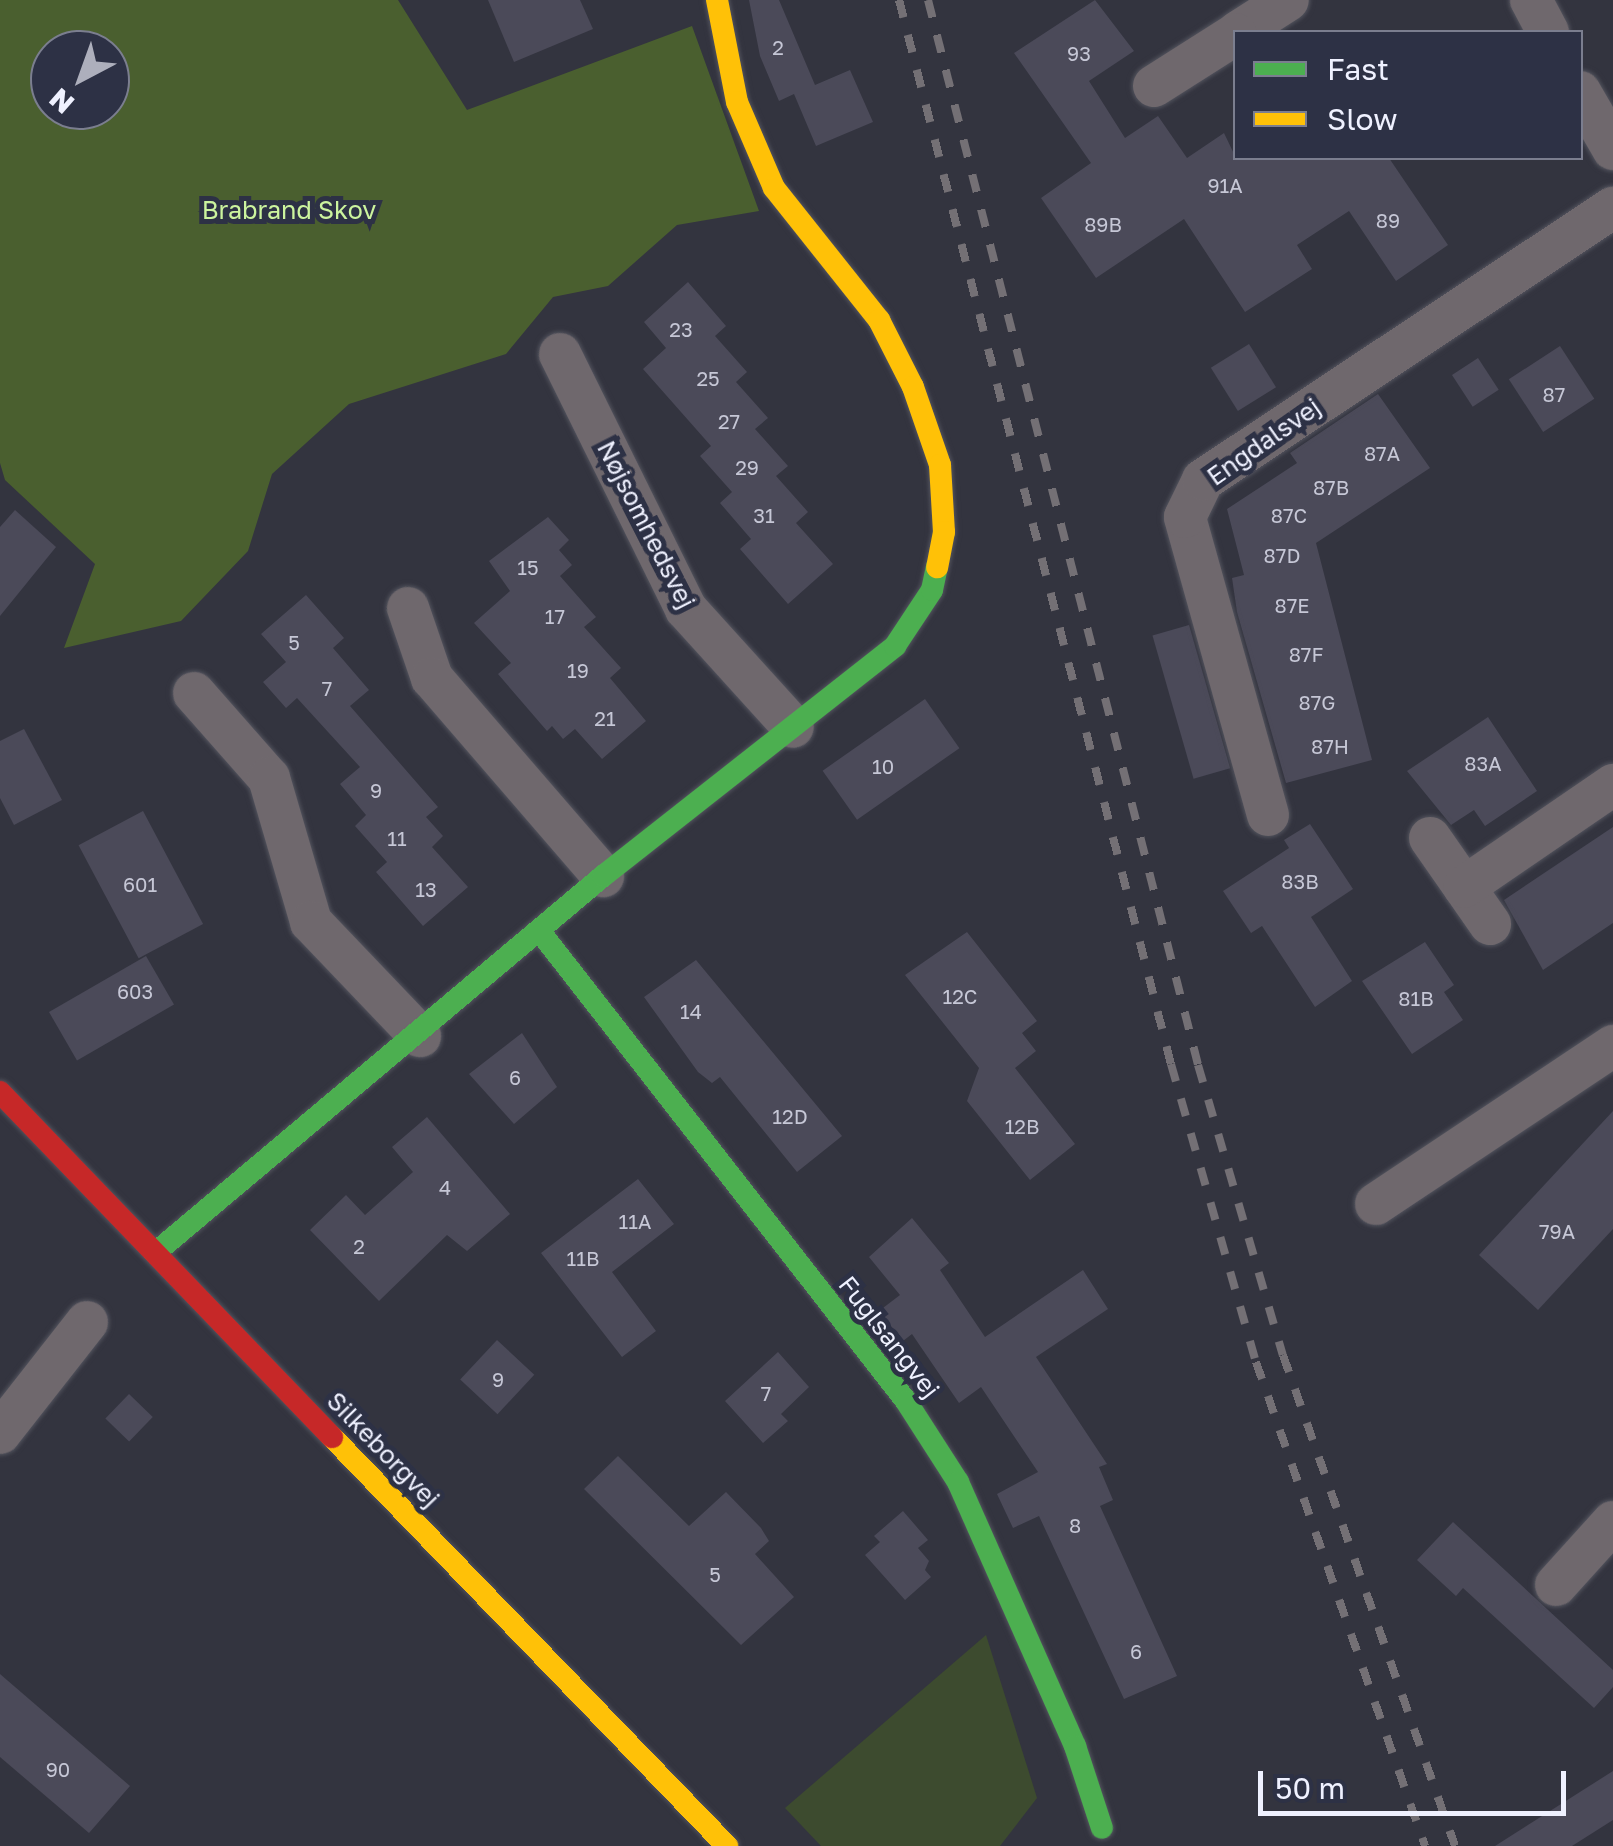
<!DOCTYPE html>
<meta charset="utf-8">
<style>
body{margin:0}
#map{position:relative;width:1613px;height:1846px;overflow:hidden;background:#33343f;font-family:"Golos Text",sans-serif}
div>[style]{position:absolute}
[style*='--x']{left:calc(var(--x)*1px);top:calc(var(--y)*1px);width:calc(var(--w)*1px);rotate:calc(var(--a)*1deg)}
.green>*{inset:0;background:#3d4b2f}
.forest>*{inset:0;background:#4a5f2f}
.building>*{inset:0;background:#4b4a59;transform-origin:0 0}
.roads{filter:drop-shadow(0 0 2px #52535d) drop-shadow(0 0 2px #52535d)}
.street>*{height:42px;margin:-21px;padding:0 21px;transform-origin:21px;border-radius:21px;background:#6f686d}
.fast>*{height:22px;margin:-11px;padding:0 11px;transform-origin:11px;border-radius:11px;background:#4caf50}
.slow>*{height:22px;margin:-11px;padding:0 11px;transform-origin:11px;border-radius:11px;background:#ffc107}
.jam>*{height:22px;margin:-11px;padding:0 11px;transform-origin:11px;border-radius:11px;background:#c62828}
.rail>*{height:8px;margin-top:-4px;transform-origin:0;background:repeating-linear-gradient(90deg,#747075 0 18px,transparent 0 36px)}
span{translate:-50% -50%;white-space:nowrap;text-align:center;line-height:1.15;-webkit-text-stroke:10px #2d3145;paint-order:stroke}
.number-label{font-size:20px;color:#c6c7d6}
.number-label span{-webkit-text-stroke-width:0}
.park-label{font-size:25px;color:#ccf49e}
.street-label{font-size:25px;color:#eff1ff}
.legend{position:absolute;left:1233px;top:30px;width:350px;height:130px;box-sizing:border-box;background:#2d3145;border:2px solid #7b7e8f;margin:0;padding:12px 18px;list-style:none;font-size:30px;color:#eff1ff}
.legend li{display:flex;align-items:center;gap:20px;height:50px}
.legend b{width:50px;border:2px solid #7b7e8f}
.north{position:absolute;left:30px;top:30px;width:100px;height:100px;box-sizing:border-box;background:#2d3145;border:2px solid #7b7e8f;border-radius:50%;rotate:221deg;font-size:28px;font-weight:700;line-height:40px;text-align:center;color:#eff1ff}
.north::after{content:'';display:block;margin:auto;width:35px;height:45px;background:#adafbc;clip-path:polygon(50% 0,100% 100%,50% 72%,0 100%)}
.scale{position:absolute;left:1258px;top:1771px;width:308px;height:45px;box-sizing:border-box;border:5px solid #eff1ff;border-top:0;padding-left:12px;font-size:30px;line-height:35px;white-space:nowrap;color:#eff1ff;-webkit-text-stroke:8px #2d3145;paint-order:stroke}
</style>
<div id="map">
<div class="green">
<div style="clip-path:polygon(986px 1635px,1037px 1798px,1000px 1846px,821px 1846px,785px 1808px)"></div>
</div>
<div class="forest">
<div style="clip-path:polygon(evenodd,0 0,398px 0,467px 110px,692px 26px,759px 211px,677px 225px,608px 286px,553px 297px,506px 354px,349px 404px,272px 474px,248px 551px,181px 621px,64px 648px,95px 564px,5px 480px,0 463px,0 0,50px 50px,110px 50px,110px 110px,50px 110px,50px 50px)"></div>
</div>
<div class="building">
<div style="clip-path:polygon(488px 0,580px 0,593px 29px,514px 62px)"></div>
<div style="clip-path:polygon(749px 0,779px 0,815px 85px,850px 70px,873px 122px,816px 146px,794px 94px,779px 101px,760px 56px)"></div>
<div style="clip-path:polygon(1095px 0,1134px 51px,1089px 81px,1125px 138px,1158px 116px,1187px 158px,1224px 133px,1236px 158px,1389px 158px,1448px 245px,1396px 281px,1349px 211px,1297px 245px,1312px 269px,1245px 312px,1184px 219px,1096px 278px,1041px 198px,1091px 163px,1014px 53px)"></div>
<div style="clip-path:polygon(688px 282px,726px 326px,715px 336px,747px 372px,736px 382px,768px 418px,755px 429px,788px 466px,776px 476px,808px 512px,796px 523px,833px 564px,788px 604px,740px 549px,751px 539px,720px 503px,732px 492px,700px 456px,711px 446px,643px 369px,666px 348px,644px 322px)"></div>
<div style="left:1249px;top:344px;width:51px;height:45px;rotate:58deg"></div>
<div style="left:1560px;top:346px;width:63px;height:61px;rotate:57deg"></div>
<div style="left:1478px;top:358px;width:38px;height:31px;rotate:57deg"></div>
<div style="clip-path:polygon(1378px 394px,1430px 468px,1316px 543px,1372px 760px,1286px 783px,1237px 612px,1232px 578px,1244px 575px,1227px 509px,1297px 463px,1290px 453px)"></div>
<div style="clip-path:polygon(15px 510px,56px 547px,0 616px,0 527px)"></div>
<div style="clip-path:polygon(548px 517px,569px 540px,559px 550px,572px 565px,560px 576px,596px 617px,584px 627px,621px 668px,610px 678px,646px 721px,602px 759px,575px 729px,563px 739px,552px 726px,547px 731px,498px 674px,511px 663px,474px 623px,510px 591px,489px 561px)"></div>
<div style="clip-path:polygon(306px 595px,344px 638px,333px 648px,369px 690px,350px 706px,438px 807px,426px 817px,443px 836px,432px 847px,468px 887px,423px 926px,376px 872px,387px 862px,355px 826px,366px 815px,340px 784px,360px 767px,297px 698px,286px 708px,263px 682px,286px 662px,261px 634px)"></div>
<div style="left:1189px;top:625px;width:149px;height:38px;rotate:74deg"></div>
<div style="left:925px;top:699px;width:60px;height:125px;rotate:55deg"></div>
<div style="clip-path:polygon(1488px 717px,1537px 791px,1485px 826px,1474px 810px,1451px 825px,1407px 771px)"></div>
<div style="clip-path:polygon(24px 729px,62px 800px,14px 825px,0 798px,0 741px)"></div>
<div style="left:143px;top:811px;width:128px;height:73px;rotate:62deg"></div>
<div style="clip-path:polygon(1310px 824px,1353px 889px,1311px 917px,1352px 981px,1315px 1007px,1262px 926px,1251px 933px,1223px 891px,1289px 848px,1284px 840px)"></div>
<div style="clip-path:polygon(1613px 827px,1613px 923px,1543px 970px,1504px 900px)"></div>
<div style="clip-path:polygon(967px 932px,1037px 1021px,1022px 1033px,1036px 1051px,1015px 1068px,1075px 1144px,1030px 1180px,967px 1101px,979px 1068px,905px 975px)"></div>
<div style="clip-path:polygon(1425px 942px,1454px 985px,1444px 992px,1463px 1020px,1412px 1054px,1362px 981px)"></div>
<div style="left:146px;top:956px;width:56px;height:112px;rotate:60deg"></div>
<div style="clip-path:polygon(696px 960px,842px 1136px,797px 1172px,720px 1077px,712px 1083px,698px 1072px,644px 997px)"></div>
<div style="clip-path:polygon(522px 1033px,557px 1087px,514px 1124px,469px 1074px)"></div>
<div style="clip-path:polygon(1613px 1111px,1613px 1229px,1538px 1310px,1479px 1255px)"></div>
<div style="clip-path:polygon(427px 1117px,510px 1214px,467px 1251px,447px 1235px,379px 1301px,310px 1230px,346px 1195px,365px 1215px,413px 1172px,392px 1147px)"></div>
<div style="clip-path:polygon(638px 1179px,674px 1224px,612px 1272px,656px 1331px,622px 1357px,541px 1253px)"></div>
<div style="clip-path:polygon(912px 1218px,949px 1263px,940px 1270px,985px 1337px,1083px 1270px,1108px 1309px,1036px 1357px,1107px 1464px,1099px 1467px,1113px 1500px,1100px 1506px,1177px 1676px,1124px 1699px,1039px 1516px,1013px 1528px,997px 1494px,1038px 1472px,981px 1387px,959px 1403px,912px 1334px,903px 1341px,879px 1311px,900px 1295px,869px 1257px)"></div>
<div style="left:497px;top:1340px;width:51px;height:54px;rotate:43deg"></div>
<div style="clip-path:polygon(778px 1352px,809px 1387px,781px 1414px,788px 1421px,763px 1443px,725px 1401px)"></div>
<div style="left:129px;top:1394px;width:33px;height:34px;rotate:44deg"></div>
<div style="clip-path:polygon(618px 1456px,689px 1526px,726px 1492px,761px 1528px,769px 1541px,755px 1554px,794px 1597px,741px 1645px,584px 1489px)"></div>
<div style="clip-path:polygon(903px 1511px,928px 1540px,918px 1548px,929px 1561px,925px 1570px,931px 1577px,905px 1600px,865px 1555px,880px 1542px,874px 1536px)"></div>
<div style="clip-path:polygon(1453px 1522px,1613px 1670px,1613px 1687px,1594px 1708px,1463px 1588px,1456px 1596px,1417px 1560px)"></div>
<div style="clip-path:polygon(0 1674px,130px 1786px,89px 1833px,0 1757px)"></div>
<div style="clip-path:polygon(1613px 1771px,1613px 1820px,1572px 1846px,1495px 1846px)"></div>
</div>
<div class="roads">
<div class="street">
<div style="--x:1531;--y:0;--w:36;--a:62"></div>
<div style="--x:1238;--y:32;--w:59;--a:-32.6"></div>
<div style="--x:1154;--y:86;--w:97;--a:-32.4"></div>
<div style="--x:1580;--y:92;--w:66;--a:59.9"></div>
<div style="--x:560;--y:354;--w:284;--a:63.7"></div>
<div style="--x:686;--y:609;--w:159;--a:47.8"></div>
<div style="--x:408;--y:608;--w:74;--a:71.1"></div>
<div style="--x:432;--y:678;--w:262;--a:49.2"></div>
<div style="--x:194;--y:693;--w:113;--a:48.6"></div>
<div style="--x:269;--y:778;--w:150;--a:73.7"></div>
<div style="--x:311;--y:922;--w:158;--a:46.3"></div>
<div style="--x:1268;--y:815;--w:309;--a:-105.6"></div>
<div style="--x:1185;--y:517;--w:41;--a:-64.1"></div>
<div style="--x:1203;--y:480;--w:492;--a:-33.6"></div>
<div style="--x:1430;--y:838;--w:105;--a:55.1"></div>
<div style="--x:1464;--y:887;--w:181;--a:-34.4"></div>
<div style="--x:1376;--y:1204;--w:285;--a:-33.7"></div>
<div style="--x:0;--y:1433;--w:141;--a:-51.9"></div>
<div style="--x:1556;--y:1585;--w:85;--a:-47.9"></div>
</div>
<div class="fast">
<div style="--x:541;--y:933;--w:594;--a:52.05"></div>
<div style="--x:906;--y:1401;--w:96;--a:57.3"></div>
<div style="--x:958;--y:1482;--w:289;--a:66.1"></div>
<div style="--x:1075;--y:1746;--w:86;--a:71.8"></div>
<div style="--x:155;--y:1253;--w:586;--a:-40.08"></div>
<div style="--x:603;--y:876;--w:372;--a:-38.2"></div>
<div style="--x:895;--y:646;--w:67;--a:-56.5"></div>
<div style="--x:932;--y:590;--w:24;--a:-78"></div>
</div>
<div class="slow">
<div style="--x:717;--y:0;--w:104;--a:78.9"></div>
<div style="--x:737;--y:102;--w:94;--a:66.7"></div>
<div style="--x:774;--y:188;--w:169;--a:51.5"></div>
<div style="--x:879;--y:320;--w:75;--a:63.1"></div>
<div style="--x:913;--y:387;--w:83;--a:70.9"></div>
<div style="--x:940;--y:465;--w:67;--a:86.6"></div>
<div style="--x:944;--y:532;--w:36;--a:101"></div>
<div style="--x:332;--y:1437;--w:569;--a:46"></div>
</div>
<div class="jam">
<div style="--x:0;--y:1092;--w:479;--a:46.1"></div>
</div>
</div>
<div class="rail">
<div style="--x:899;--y:0;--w:1098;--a:75.66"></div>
<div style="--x:1171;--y:1064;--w:310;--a:74.1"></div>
<div style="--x:1256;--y:1362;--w:513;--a:70.75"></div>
<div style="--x:928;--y:0;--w:1099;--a:75.77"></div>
<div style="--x:1198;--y:1065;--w:302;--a:73.7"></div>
<div style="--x:1283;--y:1355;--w:520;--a:70.69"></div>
</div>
<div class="number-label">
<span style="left:778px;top:47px">2</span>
<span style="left:1079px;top:53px">93</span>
<span style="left:1225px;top:185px">91A</span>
<span style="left:1388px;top:220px">89</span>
<span style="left:1103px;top:224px">89B</span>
<span style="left:681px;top:329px">23</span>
<span style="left:708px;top:378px">25</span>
<span style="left:1554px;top:394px">87</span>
<span style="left:729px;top:421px">27</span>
<span style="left:1382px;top:453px">87A</span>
<span style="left:747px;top:467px">29</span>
<span style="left:1331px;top:487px">87B</span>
<span style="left:764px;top:515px">31</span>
<span style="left:1289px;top:515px">87C</span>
<span style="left:1282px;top:555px">87D</span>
<span style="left:528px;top:567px">15</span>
<span style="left:1292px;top:605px">87E</span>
<span style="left:555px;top:616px">17</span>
<span style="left:294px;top:642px">5</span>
<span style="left:1306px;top:654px">87F</span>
<span style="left:578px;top:670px">19</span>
<span style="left:327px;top:688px">7</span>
<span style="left:1317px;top:702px">87G</span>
<span style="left:605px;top:718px">21</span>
<span style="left:1330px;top:746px">87H</span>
<span style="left:1483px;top:763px">83A</span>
<span style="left:883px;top:766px">10</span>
<span style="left:376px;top:790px">9</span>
<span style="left:397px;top:838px">11</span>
<span style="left:1300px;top:881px">83B</span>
<span style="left:140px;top:884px">601</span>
<span style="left:426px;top:889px">13</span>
<span style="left:135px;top:991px">603</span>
<span style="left:960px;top:996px">12C</span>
<span style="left:1416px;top:998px">81B</span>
<span style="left:691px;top:1011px">14</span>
<span style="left:515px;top:1077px">6</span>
<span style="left:790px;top:1116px">12D</span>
<span style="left:1022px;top:1126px">12B</span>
<span style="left:445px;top:1187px">4</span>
<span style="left:635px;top:1221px">11A</span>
<span style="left:1557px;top:1231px">79A</span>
<span style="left:359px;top:1246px">2</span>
<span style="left:583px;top:1258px">11B</span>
<span style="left:498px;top:1379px">9</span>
<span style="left:766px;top:1393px">7</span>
<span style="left:1075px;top:1525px">8</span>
<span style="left:715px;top:1574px">5</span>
<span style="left:1136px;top:1651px">6</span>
<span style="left:58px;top:1769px">90</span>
</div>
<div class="park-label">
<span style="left:289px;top:210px">Brabrand Skov</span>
</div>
<div class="street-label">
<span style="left:1264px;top:442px;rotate:-35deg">Engdalsvej</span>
<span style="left:646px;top:525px;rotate:63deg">Nøjsomhedsvej</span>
<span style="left:889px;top:1337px;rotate:52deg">Fuglsangvej</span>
<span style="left:383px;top:1450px;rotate:46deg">Silkeborgvej</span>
</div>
<ul class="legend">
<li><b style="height:12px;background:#4caf50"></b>Fast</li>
<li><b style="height:12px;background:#ffc107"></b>Slow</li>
</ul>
<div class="north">N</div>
<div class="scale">50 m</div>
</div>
